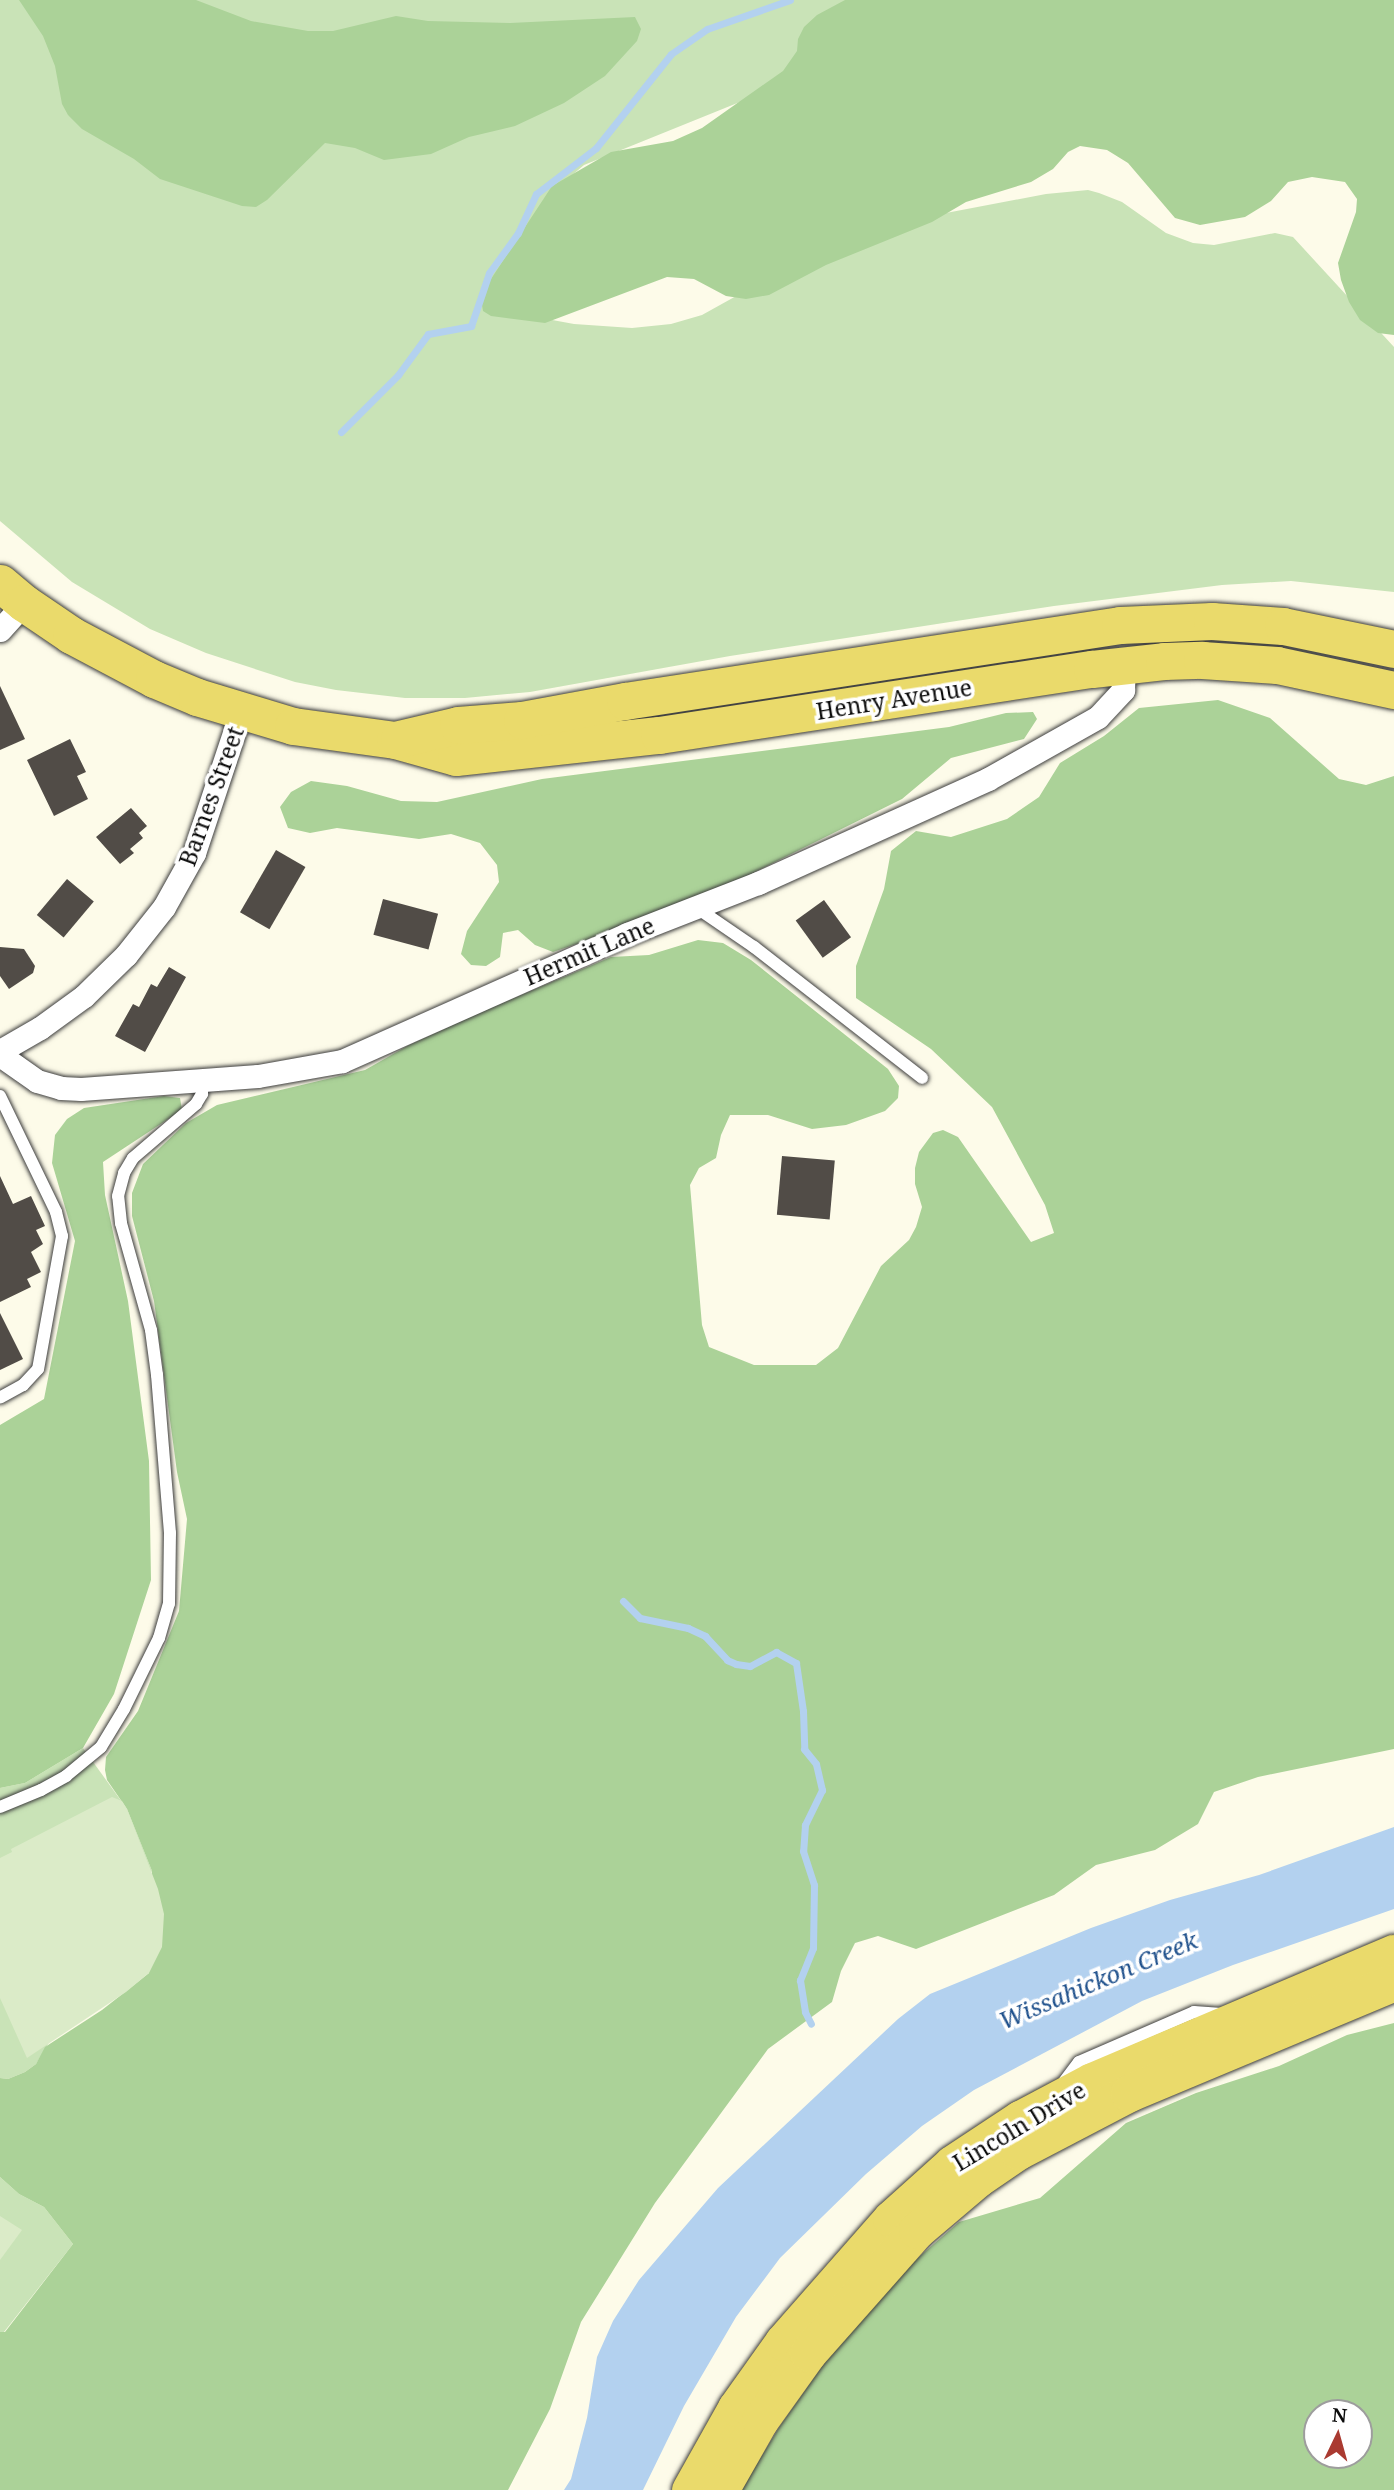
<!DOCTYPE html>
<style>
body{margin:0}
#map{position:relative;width:1394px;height:2490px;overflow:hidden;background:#fdfbe9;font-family:"Noto Serif",serif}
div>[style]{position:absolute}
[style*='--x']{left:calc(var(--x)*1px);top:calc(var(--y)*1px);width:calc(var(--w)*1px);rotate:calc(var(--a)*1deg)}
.green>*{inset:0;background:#c9e3b7}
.forest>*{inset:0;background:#abd298}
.pitch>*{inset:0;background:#dbebc8}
.water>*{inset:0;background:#b3d1ef}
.stream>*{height:7px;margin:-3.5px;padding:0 3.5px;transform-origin:3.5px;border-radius:3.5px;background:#b3d1ef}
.building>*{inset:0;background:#514c47;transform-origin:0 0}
.roads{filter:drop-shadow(0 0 2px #3d3d3d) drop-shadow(0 0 2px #3d3d3d)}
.lane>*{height:12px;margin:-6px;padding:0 6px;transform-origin:6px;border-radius:6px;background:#fff}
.street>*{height:23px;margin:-11.5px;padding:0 11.5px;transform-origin:11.5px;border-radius:11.5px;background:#fff}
.primary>*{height:37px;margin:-18.5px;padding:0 18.5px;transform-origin:18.5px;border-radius:18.5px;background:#eada6b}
span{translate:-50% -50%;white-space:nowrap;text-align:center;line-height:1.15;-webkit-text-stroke:7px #fff;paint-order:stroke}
.street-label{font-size:23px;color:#0a0a0a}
.water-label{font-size:24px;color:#21528d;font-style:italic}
.north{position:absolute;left:1303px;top:2399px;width:70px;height:70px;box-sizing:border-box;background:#fff;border:2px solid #9d9d9d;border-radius:50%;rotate:5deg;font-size:19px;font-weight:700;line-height:28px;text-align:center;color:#0a0a0a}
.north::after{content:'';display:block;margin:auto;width:24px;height:32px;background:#aa3a31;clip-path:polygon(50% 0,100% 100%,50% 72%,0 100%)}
</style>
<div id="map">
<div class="green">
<div style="clip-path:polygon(0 0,861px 0,787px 83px,584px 165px,543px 200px,536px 317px,574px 324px,632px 328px,671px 324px,702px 315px,738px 295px,925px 217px,1046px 194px,1088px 190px,1099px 193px,1122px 202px,1166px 233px,1193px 243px,1214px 245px,1275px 233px,1293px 237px,1394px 347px,1394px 592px,1291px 581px,1222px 585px,1054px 606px,730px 656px,530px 692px,465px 698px,405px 698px,336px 690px,295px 682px,206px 653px,150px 629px,72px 582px,0 521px)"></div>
<div style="clip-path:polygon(83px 1748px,127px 1809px,152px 1871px,36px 2064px,25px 2072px,8px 2079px,0 2078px,0 1788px,25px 1783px)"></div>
<div style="clip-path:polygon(0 2177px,19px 2194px,44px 2207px,73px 2244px,4px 2332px,0 2332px)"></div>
</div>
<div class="forest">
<div style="clip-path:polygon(19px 0,196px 0,251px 21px,308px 31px,333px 31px,396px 16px,428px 21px,510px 23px,635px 17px,641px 29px,637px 41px,605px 76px,564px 103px,515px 126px,469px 137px,431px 154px,384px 160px,355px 148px,325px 143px,267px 200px,256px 207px,242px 206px,160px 179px,134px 159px,82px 129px,68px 115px,62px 104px,55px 66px,43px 36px)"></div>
<div style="clip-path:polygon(845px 0,1394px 0,1394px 335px,1378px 333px,1360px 320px,1349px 302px,1341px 280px,1338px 263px,1356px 212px,1357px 199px,1345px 182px,1312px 177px,1288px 182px,1271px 201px,1245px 217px,1200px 225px,1175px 218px,1128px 163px,1107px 150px,1080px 146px,1068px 152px,1053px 169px,1031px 182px,966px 202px,932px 222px,826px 265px,769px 295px,746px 299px,726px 296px,694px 279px,667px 277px,545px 323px,491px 316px,483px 311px,481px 299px,489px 282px,552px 186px,611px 152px,673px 141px,702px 128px,783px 71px,797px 51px,798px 39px,804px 27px,817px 15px)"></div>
<div style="clip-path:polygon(1218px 700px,1270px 718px,1339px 779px,1366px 785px,1394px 776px,1394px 1749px,1258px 1777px,1214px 1792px,1198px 1824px,1155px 1850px,1096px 1865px,1054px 1895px,916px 1949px,878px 1936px,855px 1943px,841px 1971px,832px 2002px,768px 2049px,655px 2203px,581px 2322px,550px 2409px,508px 2490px,0 2490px,0 2332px,5px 2332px,73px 2244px,44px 2207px,19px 2194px,0 2177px,0 2078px,8px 2079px,25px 2072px,36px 2064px,45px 2047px,102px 2010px,149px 1973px,152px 1871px,127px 1809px,107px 1780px,105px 1770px,106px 1757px,138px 1711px,179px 1611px,187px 1519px,177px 1472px,154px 1301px,132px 1216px,132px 1193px,143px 1164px,186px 1123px,217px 1105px,365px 1070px,409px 1045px,488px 1009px,611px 957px,649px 955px,698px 940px,723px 943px,751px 960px,868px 1053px,888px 1069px,899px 1086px,898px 1098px,885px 1111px,846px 1125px,812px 1129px,768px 1115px,730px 1115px,721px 1135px,716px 1158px,699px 1168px,690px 1185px,702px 1325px,709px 1347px,754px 1365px,816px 1365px,838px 1348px,881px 1266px,909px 1240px,916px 1227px,922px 1207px,915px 1184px,915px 1168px,919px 1152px,933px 1133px,943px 1130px,958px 1137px,1031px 1242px,1054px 1233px,1045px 1205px,992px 1107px,931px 1049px,856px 998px,856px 966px,884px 889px,891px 851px,916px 831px,951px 837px,1007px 819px,1039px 797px,1060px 763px,1104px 736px,1139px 708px)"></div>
<div style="clip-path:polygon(1033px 712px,1037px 719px,1024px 739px,951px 758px,902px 799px,727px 886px,644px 921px,553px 952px,535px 945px,518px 930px,503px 933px,500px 957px,486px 966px,471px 965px,461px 954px,467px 931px,499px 882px,497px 865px,480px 843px,451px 834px,419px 839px,337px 828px,310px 833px,288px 828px,280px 807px,291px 792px,311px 781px,347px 786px,401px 801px,437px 802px,542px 779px,949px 727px,1006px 713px)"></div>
<div style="clip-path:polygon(164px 1096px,180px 1098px,182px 1110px,103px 1162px,105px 1195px,128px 1301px,149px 1461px,151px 1580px,114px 1694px,83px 1748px,25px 1783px,0 1788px,0 1425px,44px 1399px,75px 1241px,52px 1163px,55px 1135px,67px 1119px,84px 1108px)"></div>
<div style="clip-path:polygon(evenodd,1394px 2023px,1394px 2490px,741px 2490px,780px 2426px,840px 2341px,903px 2271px,959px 2222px,1040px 2198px,1126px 2123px,1196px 2093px,1279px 2066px,1347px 2035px,1394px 2023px,1317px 2413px,1359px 2413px,1359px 2455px,1317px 2455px,1317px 2413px)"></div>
</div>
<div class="pitch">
<div style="clip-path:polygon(112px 1797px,122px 1801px,127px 1809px,158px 1889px,164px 1914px,162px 1947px,149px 1973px,126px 1992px,27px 2058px,0 1998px,0 1858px,12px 1852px,11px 1849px)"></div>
<div style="clip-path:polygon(0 2216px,22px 2230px,0 2260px)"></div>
</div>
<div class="water">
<div style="clip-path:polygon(1394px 1827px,1394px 1909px,1233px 1965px,1142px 2001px,974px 2090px,922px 2126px,866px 2174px,780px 2258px,736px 2317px,684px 2406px,643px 2490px,564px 2490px,571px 2479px,587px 2418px,597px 2357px,613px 2321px,639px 2280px,718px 2188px,898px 2019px,930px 1994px,1091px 1928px,1170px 1900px,1259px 1875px)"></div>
</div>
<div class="stream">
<div style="--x:341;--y:432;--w:81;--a:-45"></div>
<div style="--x:398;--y:375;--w:51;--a:-53.8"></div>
<div style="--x:428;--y:334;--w:44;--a:-10.5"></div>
<div style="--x:471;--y:326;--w:56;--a:-71.2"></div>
<div style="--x:489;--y:273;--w:49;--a:-54.1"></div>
<div style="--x:518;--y:233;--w:43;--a:-65.2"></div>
<div style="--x:536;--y:194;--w:76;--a:-37.5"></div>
<div style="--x:596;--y:148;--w:120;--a:-51.4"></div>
<div style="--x:671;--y:54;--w:44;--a:-34.8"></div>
<div style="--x:707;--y:29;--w:88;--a:-19.3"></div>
<div style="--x:623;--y:1601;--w:24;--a:45"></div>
<div style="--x:640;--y:1618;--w:49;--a:11.8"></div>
<div style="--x:688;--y:1628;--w:19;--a:25"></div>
<div style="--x:705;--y:1636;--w:33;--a:47"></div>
<div style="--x:727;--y:1660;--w:10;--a:24"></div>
<div style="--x:736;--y:1664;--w:14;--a:8"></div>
<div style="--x:750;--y:1666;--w:30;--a:-28"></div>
<div style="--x:776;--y:1652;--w:23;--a:29"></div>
<div style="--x:796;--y:1663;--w:49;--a:81.7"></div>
<div style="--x:803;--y:1711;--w:38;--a:88"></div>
<div style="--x:804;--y:1749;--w:19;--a:51"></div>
<div style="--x:816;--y:1764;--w:27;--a:77"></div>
<div style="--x:822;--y:1790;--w:39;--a:116"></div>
<div style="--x:805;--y:1825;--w:26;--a:94"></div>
<div style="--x:803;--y:1851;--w:36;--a:72"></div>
<div style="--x:814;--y:1885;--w:63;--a:90.9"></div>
<div style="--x:813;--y:1948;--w:35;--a:112"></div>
<div style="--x:800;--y:1980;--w:32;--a:81"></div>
<div style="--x:805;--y:2012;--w:13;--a:63"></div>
</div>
<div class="building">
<div style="clip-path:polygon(0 686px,25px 739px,0 750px)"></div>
<div style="clip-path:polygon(70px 739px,86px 772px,77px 776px,88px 799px,54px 816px,27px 760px)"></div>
<div style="clip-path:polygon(131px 808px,147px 826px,139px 833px,143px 838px,130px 849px,134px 853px,120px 864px,96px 837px)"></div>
<div style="left:276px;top:850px;width:34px;height:72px;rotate:30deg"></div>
<div style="left:67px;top:879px;width:35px;height:47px;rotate:40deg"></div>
<div style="left:383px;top:899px;width:57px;height:37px;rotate:15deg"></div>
<div style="left:824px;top:900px;width:46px;height:35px;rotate:54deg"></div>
<div style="clip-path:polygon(0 947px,24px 949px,35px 966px,33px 973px,9px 989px,0 976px)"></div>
<div style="clip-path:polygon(169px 967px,186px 977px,145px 1052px,115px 1036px,133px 1004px,139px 1007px,151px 984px,157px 987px)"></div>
<div style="left:782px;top:1156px;width:53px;height:59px;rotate:5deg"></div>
<div style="clip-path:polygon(0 1176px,13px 1204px,31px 1196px,45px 1226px,36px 1230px,43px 1244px,31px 1252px,41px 1272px,27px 1279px,31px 1287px,0 1302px)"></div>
<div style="clip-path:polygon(0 1313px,23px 1359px,0 1370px)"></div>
</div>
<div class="roads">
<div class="lane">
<div style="--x:697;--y:908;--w:69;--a:34.4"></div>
<div style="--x:754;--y:947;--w:213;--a:37.9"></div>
<div style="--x:0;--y:1096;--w:129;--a:64.2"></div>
<div style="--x:56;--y:1212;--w:25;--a:76"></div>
<div style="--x:62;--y:1236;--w:135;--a:100.2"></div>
<div style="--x:38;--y:1369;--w:22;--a:133"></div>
<div style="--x:23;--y:1385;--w:26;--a:151"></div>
<div style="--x:0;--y:1807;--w:44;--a:-22.5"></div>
<div style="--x:41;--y:1790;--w:29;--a:-29"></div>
<div style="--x:66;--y:1776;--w:45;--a:-39.6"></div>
<div style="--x:101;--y:1747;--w:44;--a:-58.8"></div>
<div style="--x:124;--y:1709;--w:79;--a:-63.8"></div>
<div style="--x:159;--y:1638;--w:35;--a:-74"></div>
<div style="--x:169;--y:1604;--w:71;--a:-89.2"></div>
<div style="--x:170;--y:1533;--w:159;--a:-94.7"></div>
<div style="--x:157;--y:1375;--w:45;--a:-97.6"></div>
<div style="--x:151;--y:1330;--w:111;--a:-105.7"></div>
<div style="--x:121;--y:1223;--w:27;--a:-96"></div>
<div style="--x:118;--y:1196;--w:24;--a:-75"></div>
<div style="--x:124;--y:1173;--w:17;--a:-59"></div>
<div style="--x:133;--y:1158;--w:83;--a:-40.6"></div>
<div style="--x:196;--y:1104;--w:12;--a:-59"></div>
<div style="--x:202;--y:1094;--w:14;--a:-90"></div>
<div style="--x:1060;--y:2087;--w:31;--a:-53"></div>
<div style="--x:1079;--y:2062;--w:125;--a:-23.5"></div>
<div style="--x:1194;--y:2012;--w:31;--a:4"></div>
</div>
<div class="street">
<div style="--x:0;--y:630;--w:36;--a:-48"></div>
<div style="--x:0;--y:1051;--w:46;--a:-29.9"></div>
<div style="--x:40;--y:1028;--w:54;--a:-36"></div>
<div style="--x:84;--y:996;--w:59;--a:-44.3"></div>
<div style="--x:126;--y:955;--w:61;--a:-51.6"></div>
<div style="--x:164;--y:907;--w:62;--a:-60.9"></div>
<div style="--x:194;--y:853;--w:149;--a:-71.6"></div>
<div style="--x:0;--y:1055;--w:45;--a:35.1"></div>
<div style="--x:37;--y:1081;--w:25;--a:16"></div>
<div style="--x:61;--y:1088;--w:20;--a:3"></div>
<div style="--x:81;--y:1089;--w:177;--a:-4.2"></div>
<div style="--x:258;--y:1076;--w:85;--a:-10.1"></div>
<div style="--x:342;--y:1061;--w:312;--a:-24"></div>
<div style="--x:627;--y:934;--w:141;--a:-21.3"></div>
<div style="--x:758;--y:883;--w:252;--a:-24.3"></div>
<div style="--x:988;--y:779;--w:126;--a:-29.4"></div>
<div style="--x:1098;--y:717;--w:37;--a:-47"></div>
<div style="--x:1123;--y:690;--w:25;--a:-88"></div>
</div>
<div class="primary">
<div style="--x:0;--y:583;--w:31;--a:40"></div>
<div style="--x:24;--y:603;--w:57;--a:34.2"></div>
<div style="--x:71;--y:635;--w:94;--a:27.9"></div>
<div style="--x:154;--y:679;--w:47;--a:22.7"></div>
<div style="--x:197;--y:697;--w:100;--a:16.8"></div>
<div style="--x:293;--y:726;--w:103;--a:7.8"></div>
<div style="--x:395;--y:740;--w:63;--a:15.6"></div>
<div style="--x:456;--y:757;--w:204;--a:-6.2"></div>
<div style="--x:659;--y:735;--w:438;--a:-8.7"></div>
<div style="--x:1092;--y:669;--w:72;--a:-6.3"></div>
<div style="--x:1164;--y:661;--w:38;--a:-2"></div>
<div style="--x:1202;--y:660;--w:75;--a:3.8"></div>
<div style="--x:1277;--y:665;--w:120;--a:12.1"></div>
<div style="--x:399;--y:739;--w:61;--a:-13.3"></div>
<div style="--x:458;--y:725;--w:64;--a:-4.5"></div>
<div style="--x:522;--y:720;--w:105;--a:-10.5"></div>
<div style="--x:625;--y:701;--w:501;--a:-8.73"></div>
<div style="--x:1120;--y:625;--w:92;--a:-2.5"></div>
<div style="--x:1212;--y:621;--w:71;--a:4"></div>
<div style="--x:1283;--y:626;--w:113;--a:11.7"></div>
<div style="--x:690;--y:2490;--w:94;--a:-60.7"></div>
<div style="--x:736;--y:2408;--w:81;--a:-54.5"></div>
<div style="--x:783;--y:2342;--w:164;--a:-48.7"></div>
<div style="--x:891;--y:2219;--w:82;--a:-42"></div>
<div style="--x:952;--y:2164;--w:82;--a:-33.5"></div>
<div style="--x:1020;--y:2119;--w:81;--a:-27.8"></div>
<div style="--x:1092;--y:2081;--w:328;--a:-23"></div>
<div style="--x:720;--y:2490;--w:81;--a:-60.3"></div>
<div style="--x:760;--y:2420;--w:82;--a:-54.4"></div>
<div style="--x:808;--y:2353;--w:164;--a:-48.5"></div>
<div style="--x:917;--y:2230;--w:79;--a:-40.4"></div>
<div style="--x:977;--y:2179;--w:50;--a:-34.3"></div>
<div style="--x:1018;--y:2151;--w:125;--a:-27.6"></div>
<div style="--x:1129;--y:2093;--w:287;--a:-22.7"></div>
</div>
</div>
<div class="street-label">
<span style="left:894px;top:699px;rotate:-9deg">Henry Avenue</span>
<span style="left:211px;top:796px;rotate:-70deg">Barnes Street</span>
<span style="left:589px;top:951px;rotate:-23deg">Hermit Lane</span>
<span style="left:1019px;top:2126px;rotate:-31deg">Lincoln Drive</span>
</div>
<div class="water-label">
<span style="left:1098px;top:1980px;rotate:-23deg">Wissahickon Creek</span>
</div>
<div class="north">N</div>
</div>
